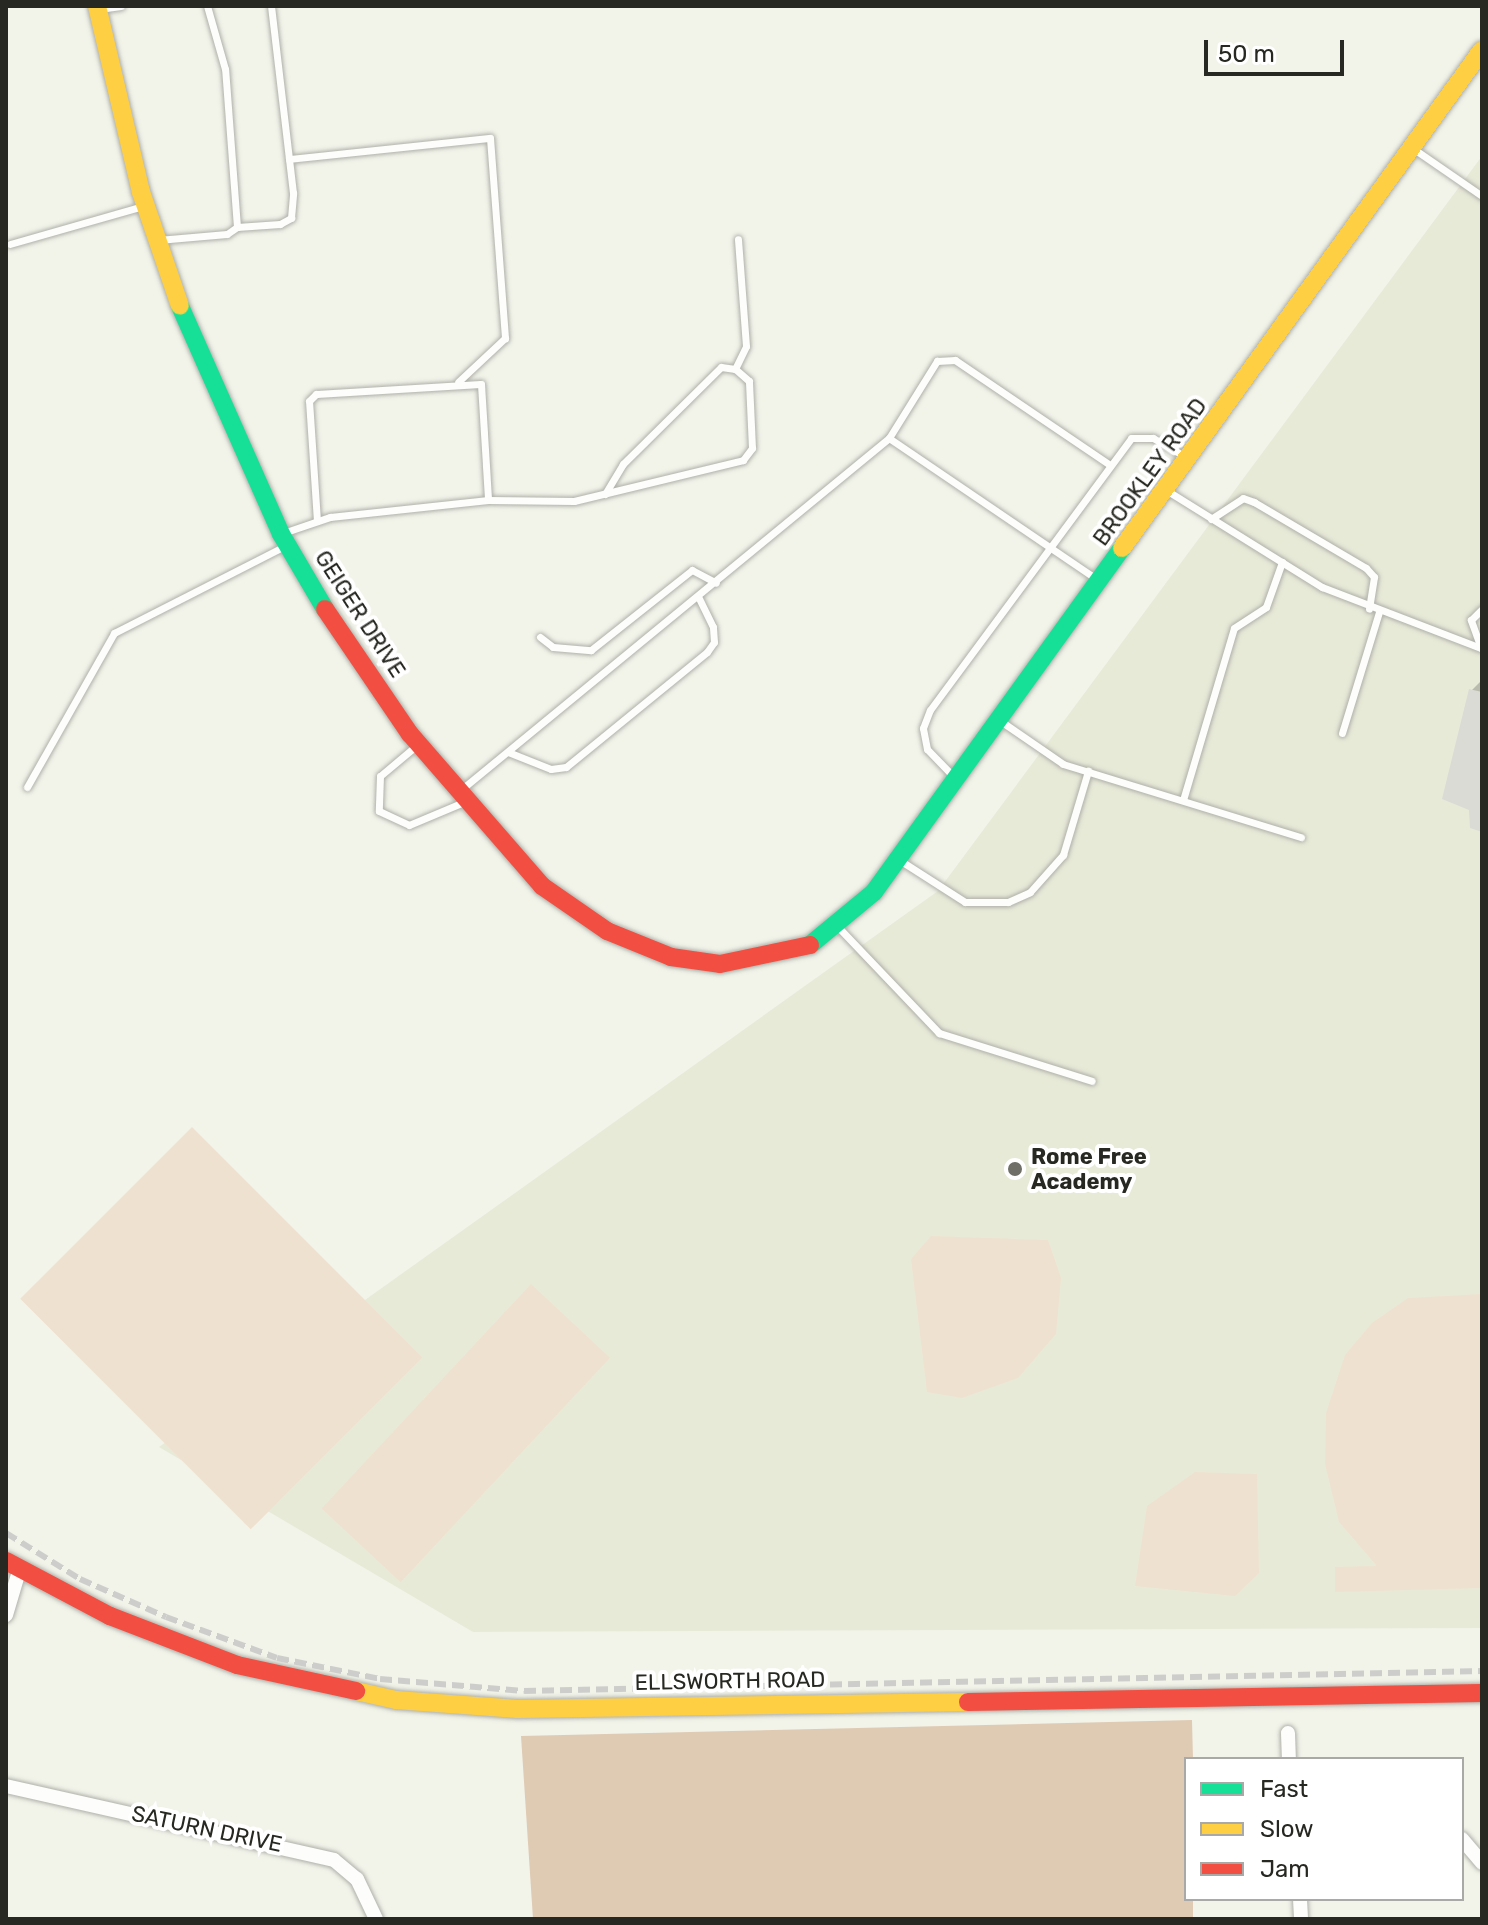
<!DOCTYPE html>
<style>
body{margin:0}
#map{position:relative;width:1488px;height:1925px;overflow:hidden;background:#f2f4ea;font-family:Rubik,sans-serif}
div>[style]{position:absolute}
[style*='--x']{left:calc(var(--x)*1px);top:calc(var(--y)*1px);width:calc(var(--w)*1px);rotate:calc(var(--a)*1deg)}
.built>*{inset:0;background:#e8ead8}
.green>*{inset:0;background:#efe1cf;transform-origin:0 0}
.forest>*{inset:0;background:#dfcbb4}
.shadow>*{inset:0;background:#0003}
.building>*{inset:0;background:#d9dbd4}
.roads{filter:drop-shadow(0 0 2px #afb0a9) drop-shadow(0 0 2px #afb0a9)}
.lane>*{height:7px;margin:-3.5px;padding:0 3.5px;transform-origin:3.5px;border-radius:3.5px;background:#fdfdfc}
.street>*{height:14px;margin:-7px;padding:0 7px;transform-origin:7px;border-radius:7px;background:#fdfdfc}
.fast>*{height:18px;margin:-9px;padding:0 9px;transform-origin:9px;border-radius:9px;background:#16e098}
.slow>*{height:18px;margin:-9px;padding:0 9px;transform-origin:9px;border-radius:9px;background:#ffcf43}
.jam>*{height:18px;margin:-9px;padding:0 9px;transform-origin:9px;border-radius:9px;background:#f24e42}
.rail>*{height:6px;margin-top:-3px;transform-origin:0;background:repeating-linear-gradient(90deg,#cdcecb 0 12px,transparent 0 18px)}
.dots>*{width:22px;height:22px;translate:-50% -50%;box-sizing:border-box;border:4px solid #fff;border-radius:50%}
span{translate:-50% -50%;white-space:nowrap;text-align:center;line-height:1.15;-webkit-text-stroke:8px #fff;paint-order:stroke}
.street-label{font-size:22px;color:#282822}
.poi-label{font-size:22px;color:#282822;font-weight:700}
.left{translate:0 -50%;text-align:left}
.frame{position:absolute;inset:0;border:8px solid #282822;pointer-events:none}
.legend{position:absolute;left:1184px;top:1757px;width:280px;height:144px;box-sizing:border-box;background:#fff;border:2px solid #a9a9a7;margin:0;padding:10px 14px;list-style:none;font-size:24px;color:#282822}
.legend li{display:flex;align-items:center;gap:16px;height:40px}
.legend b{width:40px;border:2px solid #a9a9a7}
.scale{position:absolute;left:1204px;top:40px;width:140px;height:36px;box-sizing:border-box;border:4px solid #282822;border-top:0;padding-left:10px;font-size:24px;line-height:28px;white-space:nowrap;color:#282822;-webkit-text-stroke:6px #fff;paint-order:stroke}
</style>
<div id="map">
<div class="built">
<div style="clip-path:polygon(1482px 156px,1482px 1628px,473px 1632px,159px 1447px,938px 891px)"></div>
</div>
<div class="green">
<div style="left:192px;top:1127px;width:326px;height:243px;rotate:45deg"></div>
<div style="clip-path:polygon(931px 1236px,1048px 1240px,1061px 1278px,1056px 1334px,1018px 1378px,962px 1398px,927px 1392px,911px 1259px)"></div>
<div style="left:531px;top:1284px;width:108px;height:307px;rotate:43deg"></div>
<div style="clip-path:polygon(1482px 1294px,1482px 1588px,1335px 1592px,1335px 1567px,1377px 1566px,1339px 1522px,1325px 1464px,1326px 1413px,1345px 1355px,1372px 1323px,1408px 1298px)"></div>
<div style="clip-path:polygon(1195px 1472px,1257px 1474px,1259px 1573px,1235px 1596px,1135px 1586px,1147px 1506px)"></div>
</div>
<div class="forest">
<div style="clip-path:polygon(1192px 1720px,1193px 1759px,1186px 1759px,1186px 1899px,1193px 1899px,1193px 1919px,533px 1919px,521px 1736px)"></div>
</div>
<div class="shadow">
<div style="clip-path:polygon(1482px 680px,1482px 830px,1471px 691px)"></div>
</div>
<div class="building">
<div style="clip-path:polygon(1469px 689px,1482px 692px,1482px 832px,1470px 828px,1469px 810px,1442px 799px)"></div>
</div>
<div class="roads">
<div class="lane">
<div style="--x:99;--y:9;--w:22;--a:-8"></div>
<div style="--x:1414;--y:149;--w:83;--a:34.7"></div>
<div style="--x:289;--y:159;--w:202;--a:-6"></div>
<div style="--x:490;--y:138;--w:201;--a:85.7"></div>
<div style="--x:505;--y:338;--w:64;--a:136.9"></div>
<div style="--x:237;--y:227;--w:43;--a:-4"></div>
<div style="--x:280;--y:224;--w:13;--a:-29"></div>
<div style="--x:291;--y:218;--w:25;--a:-85"></div>
<div style="--x:293;--y:193;--w:188;--a:-96.7"></div>
<div style="--x:158;--y:240;--w:69;--a:-5"></div>
<div style="--x:227;--y:234;--w:12;--a:-35"></div>
<div style="--x:237;--y:227;--w:158;--a:-94.3"></div>
<div style="--x:225;--y:69;--w:66;--a:-105.9"></div>
<div style="--x:10;--y:244;--w:138;--a:-15.9"></div>
<div style="--x:735;--y:369;--w:25;--a:-64"></div>
<div style="--x:746;--y:346;--w:107;--a:-94.3"></div>
<div style="--x:889;--y:438;--w:91;--a:-58.1"></div>
<div style="--x:937;--y:361;--w:18;--a:-3"></div>
<div style="--x:955;--y:360;--w:187;--a:34.1"></div>
<div style="--x:1166;--y:490;--w:184;--a:31.9"></div>
<div style="--x:1322;--y:587;--w:170;--a:21"></div>
<div style="--x:1211;--y:519;--w:38;--a:-33"></div>
<div style="--x:1243;--y:498;--w:12;--a:20"></div>
<div style="--x:1254;--y:502;--w:130;--a:30.5"></div>
<div style="--x:1366;--y:568;--w:12;--a:48"></div>
<div style="--x:1374;--y:577;--w:32;--a:99"></div>
<div style="--x:317;--y:521;--w:120;--a:-93.8"></div>
<div style="--x:309;--y:401;--w:10;--a:-45"></div>
<div style="--x:316;--y:394;--w:165;--a:-3.5"></div>
<div style="--x:481;--y:384;--w:116;--a:86.5"></div>
<div style="--x:283;--y:533;--w:50;--a:-18.8"></div>
<div style="--x:330;--y:517;--w:159;--a:-6.1"></div>
<div style="--x:488;--y:500;--w:86;--a:0.7"></div>
<div style="--x:574;--y:501;--w:174;--a:-13.6"></div>
<div style="--x:743;--y:460;--w:15;--a:-53"></div>
<div style="--x:752;--y:448;--w:67;--a:-92.6"></div>
<div style="--x:749;--y:381;--w:18;--a:-139"></div>
<div style="--x:735;--y:369;--w:14;--a:-172"></div>
<div style="--x:721;--y:367;--w:138;--a:135.3"></div>
<div style="--x:623;--y:464;--w:35;--a:121"></div>
<div style="--x:540;--y:637;--w:16;--a:38"></div>
<div style="--x:553;--y:647;--w:38;--a:5"></div>
<div style="--x:591;--y:650;--w:129;--a:-38.4"></div>
<div style="--x:692;--y:570;--w:27;--a:28"></div>
<div style="--x:1481;--y:648;--w:30;--a:-110"></div>
<div style="--x:1471;--y:620;--w:16;--a:-45"></div>
<div style="--x:1002;--y:722;--w:74;--a:34.5"></div>
<div style="--x:1063;--y:764;--w:249;--a:17.1"></div>
<div style="--x:1342;--y:733;--w:127;--a:-73"></div>
<div style="--x:417;--y:745;--w:48;--a:140"></div>
<div style="--x:380;--y:776;--w:35;--a:92"></div>
<div style="--x:379;--y:811;--w:33;--a:25"></div>
<div style="--x:409;--y:825;--w:60;--a:-22.7"></div>
<div style="--x:508;--y:752;--w:46;--a:21.6"></div>
<div style="--x:551;--y:769;--w:15;--a:-8"></div>
<div style="--x:566;--y:767;--w:182;--a:-39.2"></div>
<div style="--x:707;--y:652;--w:12;--a:-55"></div>
<div style="--x:714;--y:642;--w:15;--a:-94"></div>
<div style="--x:713;--y:627;--w:32;--a:-116"></div>
<div style="--x:953;--y:776;--w:37;--a:-134"></div>
<div style="--x:927;--y:749;--w:21;--a:-101"></div>
<div style="--x:923;--y:728;--w:19;--a:-69"></div>
<div style="--x:930;--y:710;--w:338;--a:-53.5"></div>
<div style="--x:1131;--y:438;--w:22;--a:0"></div>
<div style="--x:1153;--y:438;--w:36;--a:30"></div>
<div style="--x:27;--y:787;--w:177;--a:-60.5"></div>
<div style="--x:114;--y:633;--w:192;--a:-27"></div>
<div style="--x:463;--y:788;--w:551;--a:-39.41"></div>
<div style="--x:889;--y:438;--w:253;--a:34.2"></div>
<div style="--x:1183;--y:800;--w:179;--a:-73.5"></div>
<div style="--x:1234;--y:628;--w:38;--a:-33"></div>
<div style="--x:1266;--y:607;--w:48;--a:-70.4"></div>
<div style="--x:901;--y:861;--w:76;--a:32.6"></div>
<div style="--x:965;--y:902;--w:43;--a:0"></div>
<div style="--x:1008;--y:902;--w:24;--a:-24"></div>
<div style="--x:1030;--y:892;--w:50;--a:-48.3"></div>
<div style="--x:1063;--y:855;--w:88;--a:-73.4"></div>
<div style="--x:840;--y:929;--w:144;--a:46.4"></div>
<div style="--x:939;--y:1033;--w:160;--a:17.4"></div>
</div>
<div class="street">
<div style="--x:6;--y:1615;--w:46;--a:-73.5"></div>
<div style="--x:1288;--y:1733;--w:26;--a:88"></div>
<div style="--x:6;--y:1786;--w:336;--a:12.7"></div>
<div style="--x:334;--y:1860;--w:30;--a:40"></div>
<div style="--x:357;--y:1879;--w:44;--a:64.6"></div>
<div style="--x:1462;--y:1839;--w:31;--a:50"></div>
<div style="--x:1300;--y:1899;--w:20;--a:87"></div>
</div>
<div class="fast">
<div style="--x:180;--y:306;--w:249;--a:66.1"></div>
<div style="--x:281;--y:534;--w:87;--a:59.6"></div>
<div style="--x:810;--y:945;--w:83;--a:-39.6"></div>
<div style="--x:874;--y:892;--w:424;--a:-54.2"></div>
</div>
<div class="slow">
<div style="--x:97;--y:6;--w:191;--a:76.7"></div>
<div style="--x:141;--y:192;--w:120;--a:71.1"></div>
<div style="--x:1122;--y:548;--w:614;--a:-54.14"></div>
<div style="--x:356;--y:1691;--w:41;--a:12.7"></div>
<div style="--x:396;--y:1700;--w:122;--a:4.2"></div>
<div style="--x:518;--y:1709;--w:450;--a:-0.9"></div>
</div>
<div class="jam">
<div style="--x:325;--y:609;--w:151;--a:55.8"></div>
<div style="--x:410;--y:734;--w:201;--a:49"></div>
<div style="--x:542;--y:886;--w:79;--a:34.7"></div>
<div style="--x:607;--y:931;--w:69;--a:22.1"></div>
<div style="--x:671;--y:957;--w:49;--a:8.1"></div>
<div style="--x:720;--y:964;--w:92;--a:-11.9"></div>
<div style="--x:6;--y:1561;--w:118;--a:27.9"></div>
<div style="--x:110;--y:1616;--w:136;--a:21.1"></div>
<div style="--x:237;--y:1665;--w:122;--a:12.3"></div>
<div style="--x:968;--y:1702;--w:514;--a:-1"></div>
</div>
</div>
<div class="rail">
<div style="--x:6;--y:1533;--w:87;--a:31.9"></div>
<div style="--x:80;--y:1579;--w:94;--a:23.8"></div>
<div style="--x:166;--y:1617;--w:118;--a:20.3"></div>
<div style="--x:277;--y:1658;--w:105;--a:11.5"></div>
<div style="--x:380;--y:1679;--w:144;--a:4.8"></div>
<div style="--x:524;--y:1691;--w:958;--a:-1.2"></div>
</div>
<div class="dots">
<div style="left:1015px;top:1169px;background:#6f6f68"></div>
</div>
<div class="street-label">
<span style="left:1150px;top:472px;rotate:-54deg">BROOKLEY ROAD</span>
<span style="left:360px;top:614px;rotate:57deg">GEIGER DRIVE</span>
<span style="left:730px;top:1681px;rotate:-1deg">ELLSWORTH ROAD</span>
<span style="left:207px;top:1829px;rotate:12deg">SATURN DRIVE</span>
</div>
<div class="poi-label">
<span class="left" style="left:1031px;top:1169px">Rome Free<br>Academy</span>
</div>
<div class="frame"></div>
<ul class="legend">
<li><b style="height:10px;background:#16e098"></b>Fast</li>
<li><b style="height:10px;background:#ffcf43"></b>Slow</li>
<li><b style="height:10px;background:#f24e42"></b>Jam</li>
</ul>
<div class="scale">50 m</div>
</div>
